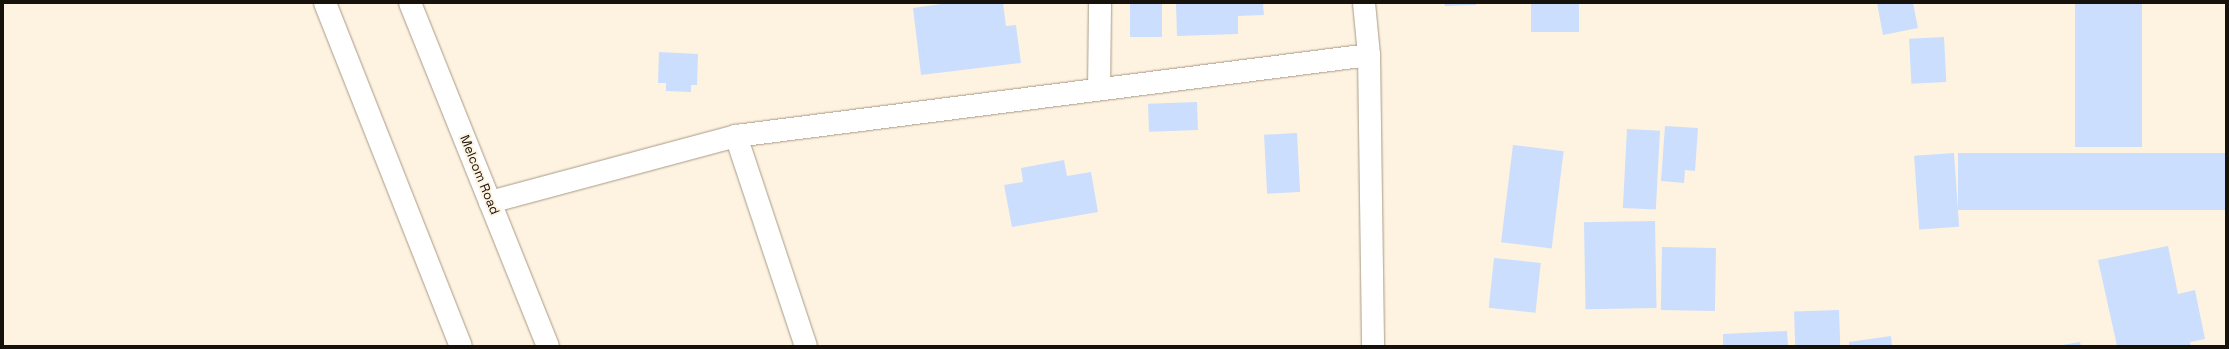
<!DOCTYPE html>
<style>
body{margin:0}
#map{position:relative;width:2229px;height:349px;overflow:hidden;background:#fef3e1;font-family:"Space Grotesk",sans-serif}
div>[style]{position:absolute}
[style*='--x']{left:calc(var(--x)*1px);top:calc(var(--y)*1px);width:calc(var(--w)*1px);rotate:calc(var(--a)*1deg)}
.building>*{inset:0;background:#cbdefd;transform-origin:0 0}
.roads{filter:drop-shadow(0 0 1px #a89a86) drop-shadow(0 0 1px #a89a86)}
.street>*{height:22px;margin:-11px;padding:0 11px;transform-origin:11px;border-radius:11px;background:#fff}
.secondary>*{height:22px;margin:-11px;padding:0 11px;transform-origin:11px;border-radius:11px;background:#fff}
span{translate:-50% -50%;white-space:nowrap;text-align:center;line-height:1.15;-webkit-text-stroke:4px #fef3e1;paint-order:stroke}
.street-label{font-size:13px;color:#16110a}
.frame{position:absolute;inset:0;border:4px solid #16110a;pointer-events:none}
</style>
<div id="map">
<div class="building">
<div style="clip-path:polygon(948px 3px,1003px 3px,1006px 26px,1016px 25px,1021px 63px,921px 75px,913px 8px)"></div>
<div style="left:1130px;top:3px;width:32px;height:34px"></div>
<div style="clip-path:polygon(1176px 3px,1263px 3px,1264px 15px,1238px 16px,1238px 34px,1177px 36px)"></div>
<div style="clip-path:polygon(1444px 3px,1476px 3px,1476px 5px,1445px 6px)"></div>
<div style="left:1531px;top:3px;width:48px;height:29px"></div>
<div style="clip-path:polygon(1877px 3px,1913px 3px,1918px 28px,1883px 35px)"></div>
<div style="left:2075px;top:3px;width:67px;height:144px"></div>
<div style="left:1944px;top:37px;width:45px;height:35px;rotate:87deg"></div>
<div style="clip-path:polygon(659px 52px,698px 54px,697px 85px,691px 85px,691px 92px,666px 91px,666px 83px,658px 83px)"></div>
<div style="left:1197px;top:102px;width:28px;height:49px;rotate:88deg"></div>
<div style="clip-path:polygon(1665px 126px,1698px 128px,1695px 171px,1685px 170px,1684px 183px,1661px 181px)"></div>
<div style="left:1627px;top:129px;width:33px;height:79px;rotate:3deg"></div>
<div style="left:1297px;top:133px;width:59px;height:33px;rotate:87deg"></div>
<div style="left:1513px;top:145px;width:51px;height:98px;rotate:7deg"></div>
<div style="left:1954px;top:153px;width:74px;height:40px;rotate:86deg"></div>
<div style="left:2226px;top:153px;width:57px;height:268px;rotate:90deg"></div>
<div style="clip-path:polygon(1064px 160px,1067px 176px,1091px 172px,1098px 212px,1012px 227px,1004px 185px,1023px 182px,1021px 168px)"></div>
<div style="left:1655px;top:221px;width:87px;height:71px;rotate:89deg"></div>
<div style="clip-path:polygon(2168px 246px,2178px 294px,2195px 290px,2205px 339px,2190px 342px,2191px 346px,2117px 346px,2098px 260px)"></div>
<div style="left:1662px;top:247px;width:54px;height:63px;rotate:1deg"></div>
<div style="left:1494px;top:258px;width:47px;height:50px;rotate:6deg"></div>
<div style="left:1839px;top:310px;width:36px;height:45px;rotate:88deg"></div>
<div style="clip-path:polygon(1787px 331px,1788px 346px,1723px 346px,1723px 334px)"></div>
<div style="clip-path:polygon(1891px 336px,1892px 346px,1849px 346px,1849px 342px)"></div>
<div style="clip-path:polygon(2080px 342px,2081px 346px,2062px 346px,2062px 345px)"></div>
</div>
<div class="roads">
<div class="street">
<div style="--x:1364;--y:3;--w:52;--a:84.5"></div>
<div style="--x:1369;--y:55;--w:291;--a:89.2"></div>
<div style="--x:1099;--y:89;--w:86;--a:-89.3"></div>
<div style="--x:736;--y:136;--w:221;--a:71.6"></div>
<div style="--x:490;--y:202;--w:255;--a:-15"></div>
<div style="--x:736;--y:136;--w:638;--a:-7.29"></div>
</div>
<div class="secondary">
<div style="--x:325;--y:3;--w:369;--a:68.4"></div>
<div style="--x:410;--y:3;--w:370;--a:68.1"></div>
</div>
</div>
<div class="street-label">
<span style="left:479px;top:175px;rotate:68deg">Melcom Road</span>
</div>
<div class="frame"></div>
</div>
